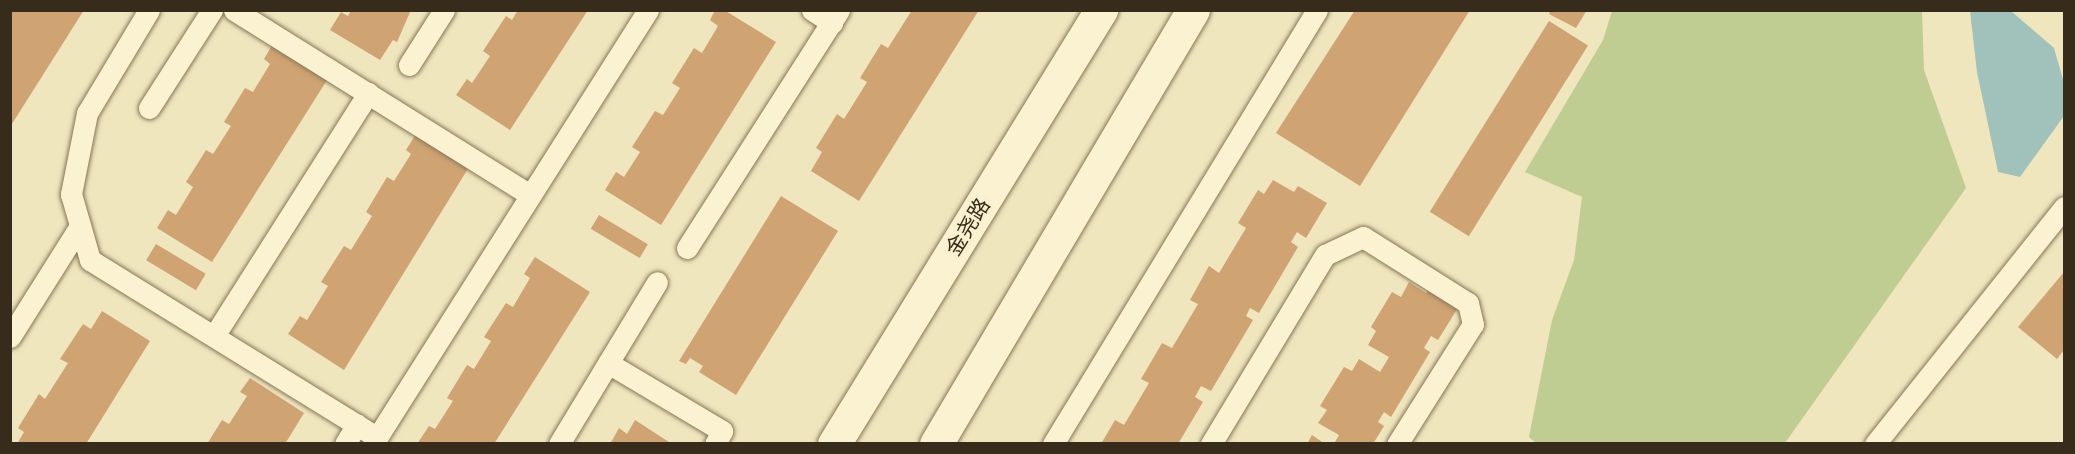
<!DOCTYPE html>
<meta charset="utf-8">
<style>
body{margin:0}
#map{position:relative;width:2075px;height:454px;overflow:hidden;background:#efe6be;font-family:"Roboto Serif","Noto Sans SC",serif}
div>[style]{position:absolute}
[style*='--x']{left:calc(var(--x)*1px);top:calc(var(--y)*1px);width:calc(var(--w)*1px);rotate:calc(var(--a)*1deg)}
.green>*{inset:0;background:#c0cd92}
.water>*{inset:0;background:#a1c1bb}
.building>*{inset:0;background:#cfa372;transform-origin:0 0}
.roads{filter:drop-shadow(0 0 2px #887656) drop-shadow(0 0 2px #887656)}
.lane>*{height:21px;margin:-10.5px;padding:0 10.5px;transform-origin:10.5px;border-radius:10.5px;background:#faf2d1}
.secondary>*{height:33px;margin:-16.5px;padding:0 16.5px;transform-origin:16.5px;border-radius:16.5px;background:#faf2d1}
span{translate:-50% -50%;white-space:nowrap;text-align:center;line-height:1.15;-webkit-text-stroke:5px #f7efcd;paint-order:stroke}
.street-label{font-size:21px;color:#372c1b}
.frame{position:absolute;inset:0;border:12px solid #372c1b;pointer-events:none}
</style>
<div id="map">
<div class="green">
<div style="clip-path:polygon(1922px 10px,1924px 70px,1966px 188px,1785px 443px,1536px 443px,1529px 437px,1552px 320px,1574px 260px,1582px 197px,1525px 172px,1603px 40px,1612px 11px)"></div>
</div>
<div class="water">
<div style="clip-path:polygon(1970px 11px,2011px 11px,2054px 48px,2064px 83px,2064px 116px,2020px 177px,1998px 172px,1977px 72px)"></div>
</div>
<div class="building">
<div style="clip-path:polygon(10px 10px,84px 10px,10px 127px)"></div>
<div style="clip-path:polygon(351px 10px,411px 10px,397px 42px,393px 40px,380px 60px,330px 30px,341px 12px,348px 16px)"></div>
<div style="clip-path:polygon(518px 10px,588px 10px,510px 130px,456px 95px,467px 79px,472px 83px,490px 56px,483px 51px,506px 16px,512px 20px)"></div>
<div style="clip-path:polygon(715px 10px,724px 10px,776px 42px,661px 225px,605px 190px,616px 172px,624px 177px,640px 152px,632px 147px,655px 111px,663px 115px,680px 88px,672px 83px,694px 48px,702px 53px,718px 26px,710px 20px)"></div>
<div style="clip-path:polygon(912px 10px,979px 10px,859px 201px,811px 171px,822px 152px,816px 148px,837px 114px,844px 119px,867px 82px,860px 78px,881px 44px,888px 48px)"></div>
<div style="clip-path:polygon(1355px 10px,1470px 10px,1360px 186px,1276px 133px)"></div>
<div style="clip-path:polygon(1551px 10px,1587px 10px,1576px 28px,1549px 14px)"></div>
<div style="left:1549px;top:21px;width:46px;height:225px;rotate:32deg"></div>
<div style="clip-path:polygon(274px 42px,329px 77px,212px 262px,157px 228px,168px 210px,176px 215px,193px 187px,186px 182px,206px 150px,213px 154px,231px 126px,224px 122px,245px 88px,253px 92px,270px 64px,264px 59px)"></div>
<div style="clip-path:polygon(416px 134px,469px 167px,344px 370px,288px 334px,300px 316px,307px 320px,328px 286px,321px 282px,344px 246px,351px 250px,372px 216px,366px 212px,387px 177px,394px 181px,411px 154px,406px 150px)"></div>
<div style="clip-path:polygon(1273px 180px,1294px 192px,1298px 186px,1327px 203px,1306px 238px,1297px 232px,1291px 242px,1298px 247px,1259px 313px,1250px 308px,1246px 316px,1253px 320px,1211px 391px,1201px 386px,1195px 397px,1203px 402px,1178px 444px,1101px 444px,1115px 420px,1124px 425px,1149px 383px,1141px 379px,1162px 343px,1172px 348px,1198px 304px,1190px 300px,1209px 266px,1219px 273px,1246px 228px,1238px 223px,1258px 190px,1264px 194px)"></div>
<div style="clip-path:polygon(781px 196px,838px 231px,736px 395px,699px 372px,703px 366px,690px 358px,686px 364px,679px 361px)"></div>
<div style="left:599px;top:215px;width:57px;height:16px;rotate:31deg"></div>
<div style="left:156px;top:244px;width:58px;height:19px;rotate:31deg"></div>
<div style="clip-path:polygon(535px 257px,590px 292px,494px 444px,417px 444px,429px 426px,435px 429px,453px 401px,447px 398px,467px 365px,474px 369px,491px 341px,484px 337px,506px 303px,513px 307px,530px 278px,524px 274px)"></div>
<div style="clip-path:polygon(2064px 272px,2064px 350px,2057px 359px,2018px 327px)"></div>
<div style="clip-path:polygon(1409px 282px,1426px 293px,1429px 288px,1459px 306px,1438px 340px,1431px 336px,1424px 348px,1430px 352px,1391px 417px,1384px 412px,1378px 422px,1384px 426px,1373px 444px,1334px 444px,1339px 435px,1318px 423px,1327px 410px,1320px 406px,1344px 367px,1352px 371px,1359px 359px,1380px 372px,1389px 357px,1368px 345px,1376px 331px,1371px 327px,1392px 292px,1401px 297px)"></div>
<div style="clip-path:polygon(102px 311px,150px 341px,86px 444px,17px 444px,24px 432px,18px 428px,39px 394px,45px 399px,68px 363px,60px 359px,83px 324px,91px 329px)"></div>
<div style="clip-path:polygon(250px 378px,304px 413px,285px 444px,207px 444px,222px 420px,229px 424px,247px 396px,240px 392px)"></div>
<div style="clip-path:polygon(635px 420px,672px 444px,610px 444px,619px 428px,627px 434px)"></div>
<div style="clip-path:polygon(1312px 435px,1325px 444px,1307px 444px)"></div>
</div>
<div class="roads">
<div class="lane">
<div style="--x:149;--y:10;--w:120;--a:121"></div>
<div style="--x:87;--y:113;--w:83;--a:101.2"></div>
<div style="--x:71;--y:194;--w:69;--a:73.9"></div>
<div style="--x:90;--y:260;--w:337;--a:31.7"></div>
<div style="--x:234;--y:10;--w:349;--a:32"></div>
<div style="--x:812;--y:10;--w:24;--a:33"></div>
<div style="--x:409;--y:65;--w:65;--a:-57.5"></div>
<div style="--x:149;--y:108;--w:117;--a:-57.3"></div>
<div style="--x:687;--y:248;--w:282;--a:-57.4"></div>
<div style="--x:214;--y:336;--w:288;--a:-57.6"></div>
<div style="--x:10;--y:337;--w:131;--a:-57.8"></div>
<div style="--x:608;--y:363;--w:133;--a:30.8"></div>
<div style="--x:722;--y:431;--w:15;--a:118"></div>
<div style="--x:345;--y:444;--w:23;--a:-59"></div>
<div style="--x:373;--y:444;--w:514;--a:-57.64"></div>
<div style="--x:559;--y:444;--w:189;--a:-58.8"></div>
<div style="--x:1053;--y:444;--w:508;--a:-58.69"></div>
<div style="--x:1211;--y:444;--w:221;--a:-58.9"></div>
<div style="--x:1325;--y:255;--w:42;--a:-25.3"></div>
<div style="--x:1363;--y:237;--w:124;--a:32.2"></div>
<div style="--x:1468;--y:303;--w:22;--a:77"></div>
<div style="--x:1473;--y:324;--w:142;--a:122.3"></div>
<div style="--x:1875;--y:444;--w:303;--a:-51.4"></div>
</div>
<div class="secondary">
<div style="--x:834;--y:444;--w:510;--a:-58.4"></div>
<div style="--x:936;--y:444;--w:504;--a:-59.37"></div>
</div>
</div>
<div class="street-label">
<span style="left:968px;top:227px;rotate:-58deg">金尧路</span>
</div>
<div class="frame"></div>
</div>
